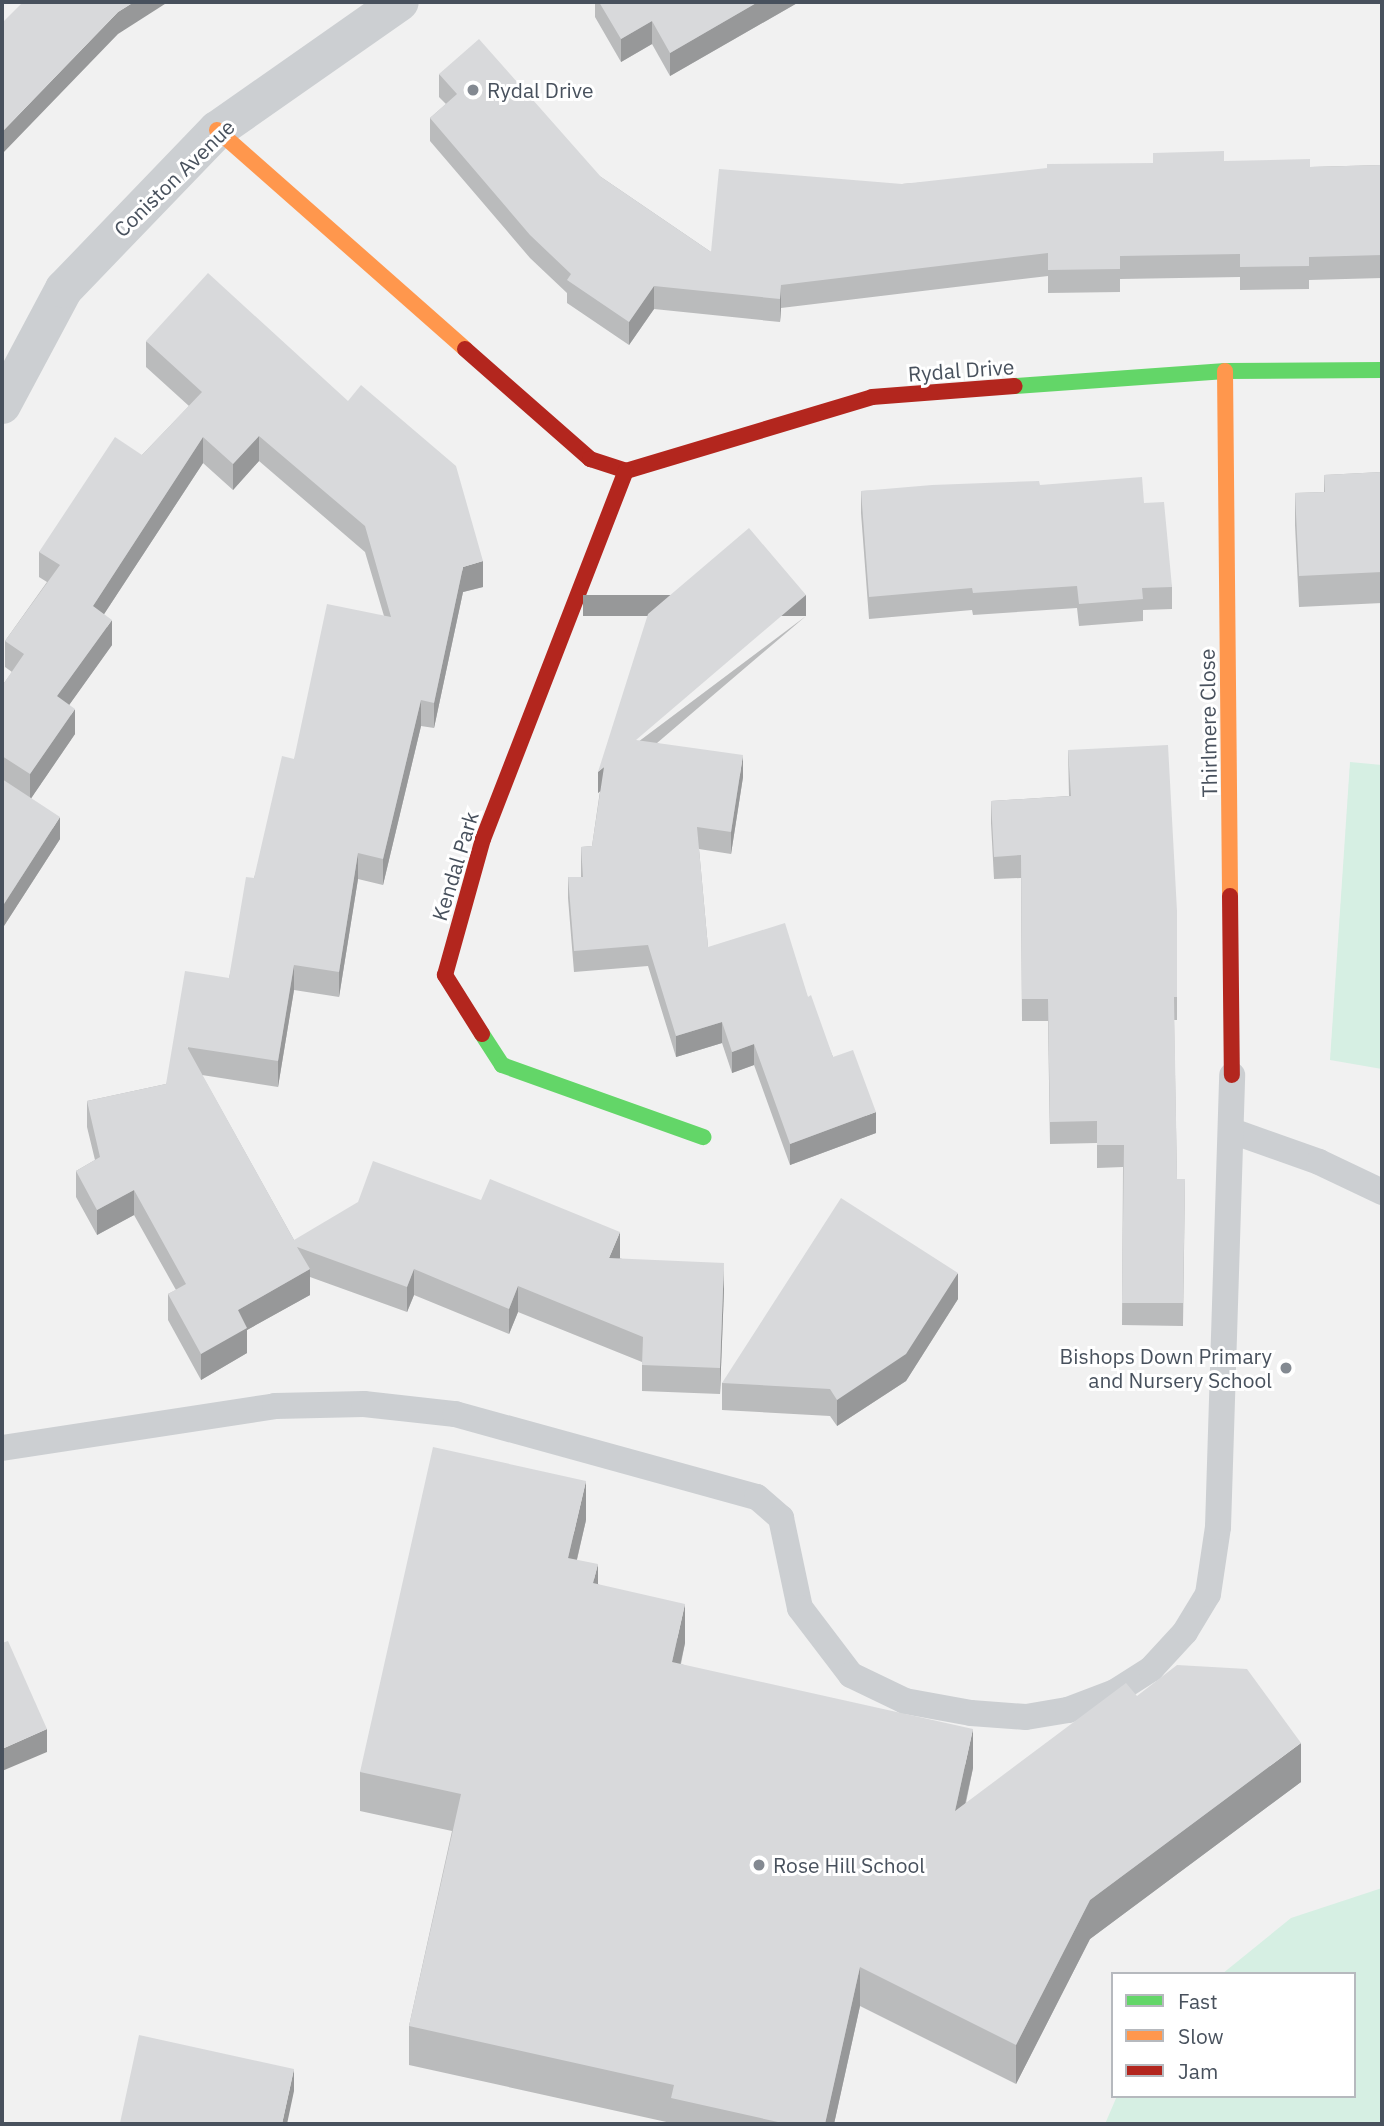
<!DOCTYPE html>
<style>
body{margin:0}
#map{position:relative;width:1384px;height:2126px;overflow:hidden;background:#f1f1f1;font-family:"IBM Plex Sans",sans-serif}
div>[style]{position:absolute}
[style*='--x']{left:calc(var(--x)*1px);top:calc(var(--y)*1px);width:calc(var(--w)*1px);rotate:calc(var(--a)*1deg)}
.green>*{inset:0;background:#d6efe3}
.lane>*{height:26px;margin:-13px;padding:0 13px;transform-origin:13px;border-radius:13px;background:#cccfd2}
.street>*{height:38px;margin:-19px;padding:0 19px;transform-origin:19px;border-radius:19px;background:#cccfd2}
.fast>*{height:16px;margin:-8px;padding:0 8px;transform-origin:8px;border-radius:8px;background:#63d668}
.slow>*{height:16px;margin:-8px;padding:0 8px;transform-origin:8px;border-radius:8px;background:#ff974d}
.jam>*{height:16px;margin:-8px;padding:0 8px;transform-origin:8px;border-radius:8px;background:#b3261e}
.wall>*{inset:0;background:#babbbc}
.shaded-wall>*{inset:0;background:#979899;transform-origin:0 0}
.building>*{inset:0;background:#d8d9db}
.dots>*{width:19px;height:19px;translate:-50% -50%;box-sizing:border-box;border:4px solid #fff;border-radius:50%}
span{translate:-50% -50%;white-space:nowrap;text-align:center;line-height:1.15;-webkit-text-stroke:6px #fff;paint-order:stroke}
.poi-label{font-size:21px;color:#48515d}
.left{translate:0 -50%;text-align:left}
.right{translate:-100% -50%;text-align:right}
.street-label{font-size:21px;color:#48515d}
.frame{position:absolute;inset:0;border:4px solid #48515d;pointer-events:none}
.legend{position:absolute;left:1111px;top:1972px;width:245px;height:126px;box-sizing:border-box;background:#fff;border:2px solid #b6b9be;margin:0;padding:9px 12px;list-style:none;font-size:21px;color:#48515d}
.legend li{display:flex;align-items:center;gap:14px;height:35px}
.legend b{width:35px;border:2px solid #b6b9be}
</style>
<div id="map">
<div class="green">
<div style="clip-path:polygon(1350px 762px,1382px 765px,1382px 1069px,1330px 1060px)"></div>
<div style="clip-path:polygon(1382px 1888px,1382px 2124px,1105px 2124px,1117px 2096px,1354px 2096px,1354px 1974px,1222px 1974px,1291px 1918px)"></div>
</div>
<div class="lane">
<div style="--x:1232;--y:1131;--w:92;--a:19.6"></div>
<div style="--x:1319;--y:1162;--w:70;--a:25.5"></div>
<div style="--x:2;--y:1448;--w:276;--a:-8.7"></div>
<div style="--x:275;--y:1406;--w:89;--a:-1.3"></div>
<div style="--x:364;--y:1404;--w:92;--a:6.3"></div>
<div style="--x:455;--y:1414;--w:313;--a:15.4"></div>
<div style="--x:757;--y:1497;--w:32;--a:41"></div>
<div style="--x:781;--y:1518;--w:92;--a:78.1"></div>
<div style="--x:800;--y:1608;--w:84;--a:52.7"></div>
<div style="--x:851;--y:1675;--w:60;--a:25.7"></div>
<div style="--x:905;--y:1701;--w:67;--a:10.3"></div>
<div style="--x:971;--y:1713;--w:55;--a:4.2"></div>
<div style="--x:1026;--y:1717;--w:43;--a:-9.5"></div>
<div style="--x:1068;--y:1710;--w:50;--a:-21"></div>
<div style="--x:1115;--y:1692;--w:43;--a:-32.6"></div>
<div style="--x:1151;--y:1669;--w:50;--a:-47.4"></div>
<div style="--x:1185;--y:1632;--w:44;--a:-58.8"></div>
<div style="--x:1208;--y:1594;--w:68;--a:-81.5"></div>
<div style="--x:1218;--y:1527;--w:452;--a:-88.2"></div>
</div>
<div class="street">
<div style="--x:2;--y:405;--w:132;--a:-61.9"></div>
<div style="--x:64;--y:289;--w:221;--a:-46.1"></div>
<div style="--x:217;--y:130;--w:223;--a:-35"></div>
</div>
<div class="fast">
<div style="--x:1015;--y:386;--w:211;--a:-4.1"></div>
<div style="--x:1225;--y:371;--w:157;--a:-0.4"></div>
<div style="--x:482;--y:1034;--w:37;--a:57"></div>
<div style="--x:502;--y:1065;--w:214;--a:19.7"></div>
</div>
<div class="slow">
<div style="--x:217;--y:130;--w:331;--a:41.4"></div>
<div style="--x:1225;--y:371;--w:525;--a:89.45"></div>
</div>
<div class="jam">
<div style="--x:465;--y:349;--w:167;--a:41.3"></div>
<div style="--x:590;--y:459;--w:38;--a:18"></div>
<div style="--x:626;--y:471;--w:257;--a:-16.7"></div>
<div style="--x:872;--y:397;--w:143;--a:-4.4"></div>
<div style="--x:1230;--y:896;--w:179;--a:89.4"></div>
<div style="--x:482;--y:1034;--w:70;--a:-122.1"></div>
<div style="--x:445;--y:975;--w:141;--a:-74.4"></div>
<div style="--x:483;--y:839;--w:395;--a:-68.8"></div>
</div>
<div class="wall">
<div style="clip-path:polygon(595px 2px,799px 2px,670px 76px,652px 44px,621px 62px,595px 17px)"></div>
<div style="clip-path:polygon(439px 74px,601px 177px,711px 252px,902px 184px,1224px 161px,1310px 167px,1382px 165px,1382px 278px,1309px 280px,1309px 289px,1240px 290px,1240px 277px,1120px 279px,1120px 292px,1048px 293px,1048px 276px,781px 308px,780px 322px,654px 309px,629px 345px,567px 303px,567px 293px,530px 258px,430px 141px,430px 118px,446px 104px,439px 97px)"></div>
<div style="clip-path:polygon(146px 341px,483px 587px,463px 592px,434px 728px,421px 726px,383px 885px,358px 879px,339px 997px,294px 990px,278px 1087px,202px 1075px,294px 1240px,619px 1258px,724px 1289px,720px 1394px,642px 1391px,642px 1362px,518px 1312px,509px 1334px,414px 1295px,407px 1312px,310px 1277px,310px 1295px,247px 1330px,247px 1353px,201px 1380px,168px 1320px,168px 1294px,176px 1290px,134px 1215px,97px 1235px,76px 1197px,76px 1171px,95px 1160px,87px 1127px,87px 1101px,166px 1084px,229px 978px,254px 878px,294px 759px,384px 616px,365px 552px,259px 461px,233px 490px,203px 463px,104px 614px,112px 645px,69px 705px,75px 734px,31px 798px,60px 839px,2px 929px,2px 686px,12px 672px,5px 667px,5px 641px,47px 582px,39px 577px,39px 552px,142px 455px,189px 406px,146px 367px)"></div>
<div style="clip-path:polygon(1382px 472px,1382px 603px,1299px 607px,1295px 525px,1295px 493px,1324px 492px,1324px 475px)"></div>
<div style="clip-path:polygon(1040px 485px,1144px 503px,1172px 587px,1172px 609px,1143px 610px,1143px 621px,1079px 626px,1077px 608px,973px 615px,972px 610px,869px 619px,861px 513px,861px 491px)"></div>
<div style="clip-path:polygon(806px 616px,657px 743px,743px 777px,731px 854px,699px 849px,708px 947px,808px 997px,833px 1057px,876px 1133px,790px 1165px,754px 1065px,732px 1073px,722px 1043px,676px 1057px,648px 966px,574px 972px,568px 898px,568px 877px,581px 877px,581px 847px,592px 846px,600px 791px,598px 793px,598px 772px)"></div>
<div style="clip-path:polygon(1068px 750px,1177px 911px,1177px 1020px,1174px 1020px,1177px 1179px,1185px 1179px,1183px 1326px,1122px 1325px,1123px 1167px,1097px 1168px,1097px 1143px,1050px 1144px,1048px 1021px,1022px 1021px,1021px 878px,994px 879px,991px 823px,991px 801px,1069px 796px)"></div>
<div style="clip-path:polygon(958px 1299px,906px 1381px,837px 1426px,830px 1416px,722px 1410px,722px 1383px)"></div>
<div style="clip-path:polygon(1382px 1428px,1382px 1621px,1381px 1621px)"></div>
<div style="clip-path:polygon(586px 1520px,577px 1560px,598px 1584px,685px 1643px,681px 1664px,973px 1768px,966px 1803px,1137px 1696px,1301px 1782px,1090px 1939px,1016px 2084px,860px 2006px,834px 2124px,671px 2124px,671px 2123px,409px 2065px,409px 2026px,452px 1831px,360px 1811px,360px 1772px)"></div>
</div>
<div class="shaded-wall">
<div style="clip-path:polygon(134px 2px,168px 2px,118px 34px,2px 154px,2px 132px,118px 12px)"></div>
<div style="clip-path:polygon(758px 2px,799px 2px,670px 76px,670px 53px)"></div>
<div style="clip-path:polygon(652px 21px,652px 44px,621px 62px,621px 39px)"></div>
<div style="clip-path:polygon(781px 285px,781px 308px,780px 322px,780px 299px)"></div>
<div style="clip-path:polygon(654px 286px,654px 309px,629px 345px,629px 322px)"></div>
<div style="clip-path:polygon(259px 436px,259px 461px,233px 490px,233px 464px)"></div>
<div style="clip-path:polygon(203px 437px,203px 463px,93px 631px,93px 606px)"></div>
<div style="clip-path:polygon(483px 561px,483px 587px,463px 592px,434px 728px,434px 703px,463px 567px)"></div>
<div style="left:806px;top:595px;width:21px;height:223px;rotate:90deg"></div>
<div style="clip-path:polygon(112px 620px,112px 645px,57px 722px,57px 696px)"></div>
<div style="clip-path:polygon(421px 700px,421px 726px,383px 885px,383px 859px)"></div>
<div style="clip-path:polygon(75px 709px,75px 734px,30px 800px,30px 774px)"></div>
<div style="clip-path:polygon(743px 755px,743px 777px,731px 854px,731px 832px)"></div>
<div style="clip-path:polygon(604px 767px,604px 788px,598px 793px,598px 772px)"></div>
<div style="clip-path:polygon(60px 817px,60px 839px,2px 929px,2px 907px)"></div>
<div style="clip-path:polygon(358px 853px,358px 879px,339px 997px,339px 972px)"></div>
<div style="clip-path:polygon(294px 965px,294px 990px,278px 1087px,278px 1061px)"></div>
<div style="clip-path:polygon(722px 1022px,722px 1043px,676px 1057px,676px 1036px)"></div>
<div style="clip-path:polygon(754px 1044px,754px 1065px,732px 1073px,732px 1052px)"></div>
<div style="clip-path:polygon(876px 1112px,876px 1133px,790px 1165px,790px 1144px)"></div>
<div style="clip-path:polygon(134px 1190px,134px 1215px,97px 1235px,97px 1210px)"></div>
<div style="clip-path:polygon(620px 1232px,620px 1258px,609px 1284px,609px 1258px)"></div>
<div style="clip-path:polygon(724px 1263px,724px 1289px,720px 1394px,720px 1368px)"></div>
<div style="clip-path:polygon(310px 1269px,310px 1295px,247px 1330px,247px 1353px,201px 1380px,201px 1354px,238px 1310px)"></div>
<div style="clip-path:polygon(414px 1269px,414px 1295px,407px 1312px,407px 1287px)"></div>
<div style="clip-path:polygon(958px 1273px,958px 1299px,906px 1381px,837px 1426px,837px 1400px)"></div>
<div style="clip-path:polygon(518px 1286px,518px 1312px,509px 1334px,509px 1309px)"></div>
<div style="clip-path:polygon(586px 1481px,586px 1520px,568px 1597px,568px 1558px)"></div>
<div style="clip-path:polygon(598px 1564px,598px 1603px,593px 1583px)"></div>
<div style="clip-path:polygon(685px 1604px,685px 1643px,672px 1701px,672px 1662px)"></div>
<div style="clip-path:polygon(47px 1729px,47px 1752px,2px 1771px,2px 1749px)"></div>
<div style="clip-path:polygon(973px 1729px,973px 1768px,955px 1849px,955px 1811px)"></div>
<div style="clip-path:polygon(1301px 1743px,1301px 1782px,1090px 1939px,1016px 2084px,1016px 2045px,1090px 1900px)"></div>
<div style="clip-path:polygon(860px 1967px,860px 2006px,834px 2124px,825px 2124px)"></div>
<div style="clip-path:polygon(294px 2069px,294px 2091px,287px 2124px,282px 2124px)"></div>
</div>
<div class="building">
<div style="clip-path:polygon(23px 2px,134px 2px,118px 12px,2px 132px,2px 23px)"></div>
<div style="clip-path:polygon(599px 2px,758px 2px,670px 53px,652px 21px,621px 39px)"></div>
<div style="clip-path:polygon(479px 39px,601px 177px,711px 252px,719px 169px,902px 184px,1047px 168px,1047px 164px,1153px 163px,1153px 153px,1224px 151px,1224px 161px,1310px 159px,1310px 167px,1382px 165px,1382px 255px,1309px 257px,1309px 266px,1240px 267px,1240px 254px,1120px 256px,1120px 269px,1048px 270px,1048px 253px,781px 285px,780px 299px,654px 286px,629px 322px,567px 280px,571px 274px,530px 235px,430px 118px,457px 94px,439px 74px)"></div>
<div style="clip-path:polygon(208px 273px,348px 401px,361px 385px,456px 466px,483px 561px,463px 567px,434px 703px,421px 700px,383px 859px,358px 853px,339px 972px,294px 965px,278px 1061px,187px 1047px,294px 1240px,358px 1202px,373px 1161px,481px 1200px,490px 1179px,620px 1232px,609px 1258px,724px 1263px,720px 1368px,642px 1365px,643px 1337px,518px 1286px,509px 1309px,414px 1269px,407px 1287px,297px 1247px,310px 1269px,238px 1310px,247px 1328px,201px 1354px,168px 1294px,186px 1284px,134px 1190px,97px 1210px,76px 1171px,100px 1157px,87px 1101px,166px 1084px,185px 971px,229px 978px,246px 877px,254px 878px,282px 756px,294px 759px,327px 604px,391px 617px,365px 526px,259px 436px,233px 464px,203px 437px,93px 606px,112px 620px,57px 696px,75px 709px,30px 774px,2px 756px,2px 686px,24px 654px,5px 641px,60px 565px,39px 552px,115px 437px,142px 455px,202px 392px,146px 341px)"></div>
<div style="clip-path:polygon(1382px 472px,1382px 572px,1299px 576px,1295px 493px,1325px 492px,1324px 475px)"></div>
<div style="clip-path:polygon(1142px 477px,1144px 503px,1164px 502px,1172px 587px,1142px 588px,1143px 599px,1079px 604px,1077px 586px,973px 593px,972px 588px,869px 597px,861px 491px,932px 485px,1039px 481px,1040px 485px)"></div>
<div style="clip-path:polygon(749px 528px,806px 595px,636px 740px,743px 755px,731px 832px,697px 827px,708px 947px,785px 923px,808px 997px,811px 995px,833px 1057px,853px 1050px,876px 1112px,790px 1144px,754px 1044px,732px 1052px,722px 1022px,676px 1036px,648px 945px,574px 951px,568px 877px,583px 877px,581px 847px,592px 846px,604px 767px,598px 772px,648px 614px)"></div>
<div style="clip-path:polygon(1168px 745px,1177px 911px,1177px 997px,1174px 997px,1177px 1179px,1185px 1179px,1183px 1303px,1122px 1303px,1124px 1145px,1097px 1145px,1097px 1121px,1050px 1122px,1048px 999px,1022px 999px,1021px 855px,994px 857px,991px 801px,1071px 796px,1068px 750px)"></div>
<div style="clip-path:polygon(2px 779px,60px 817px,2px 907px)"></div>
<div style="clip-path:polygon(841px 1198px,958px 1273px,906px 1354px,837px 1400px,830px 1389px,722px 1383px)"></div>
<div style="clip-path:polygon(1382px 1428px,1382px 1582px,1381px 1582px)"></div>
<div style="clip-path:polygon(433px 1447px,586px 1481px,568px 1558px,598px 1564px,593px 1583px,685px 1604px,672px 1662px,973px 1729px,955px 1811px,1126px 1683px,1137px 1696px,1177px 1665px,1247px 1669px,1301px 1743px,1090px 1900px,1016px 2045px,860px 1967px,825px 2124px,787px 2124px,671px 2098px,674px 2085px,409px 2026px,461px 1794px,360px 1772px)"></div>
<div style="clip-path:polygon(8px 1641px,47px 1729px,2px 1749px,2px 1643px)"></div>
<div style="clip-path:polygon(139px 2035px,294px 2069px,282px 2124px,127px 2124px,120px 2123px)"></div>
</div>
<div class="dots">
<div style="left:473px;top:90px;background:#838991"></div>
<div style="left:1286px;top:1368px;background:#838991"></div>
<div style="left:759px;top:1865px;background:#838991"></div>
</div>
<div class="poi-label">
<span class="left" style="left:487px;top:90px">Rydal Drive</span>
<span class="right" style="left:1272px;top:1368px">Bishops Down Primary<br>and Nursery School</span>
<span class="left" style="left:773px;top:1865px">Rose Hill School</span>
</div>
<div class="street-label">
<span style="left:174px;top:178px;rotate:-44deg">Coniston Avenue</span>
<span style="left:961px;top:370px;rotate:-4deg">Rydal Drive</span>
<span style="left:1208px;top:723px;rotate:-91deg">Thirlmere Close</span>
<span style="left:455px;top:866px;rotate:-73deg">Kendal Park</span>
</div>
<div class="frame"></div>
<ul class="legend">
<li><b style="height:9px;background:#63d668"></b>Fast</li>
<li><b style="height:9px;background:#ff974d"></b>Slow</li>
<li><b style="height:9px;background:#b3261e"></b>Jam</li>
</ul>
</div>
